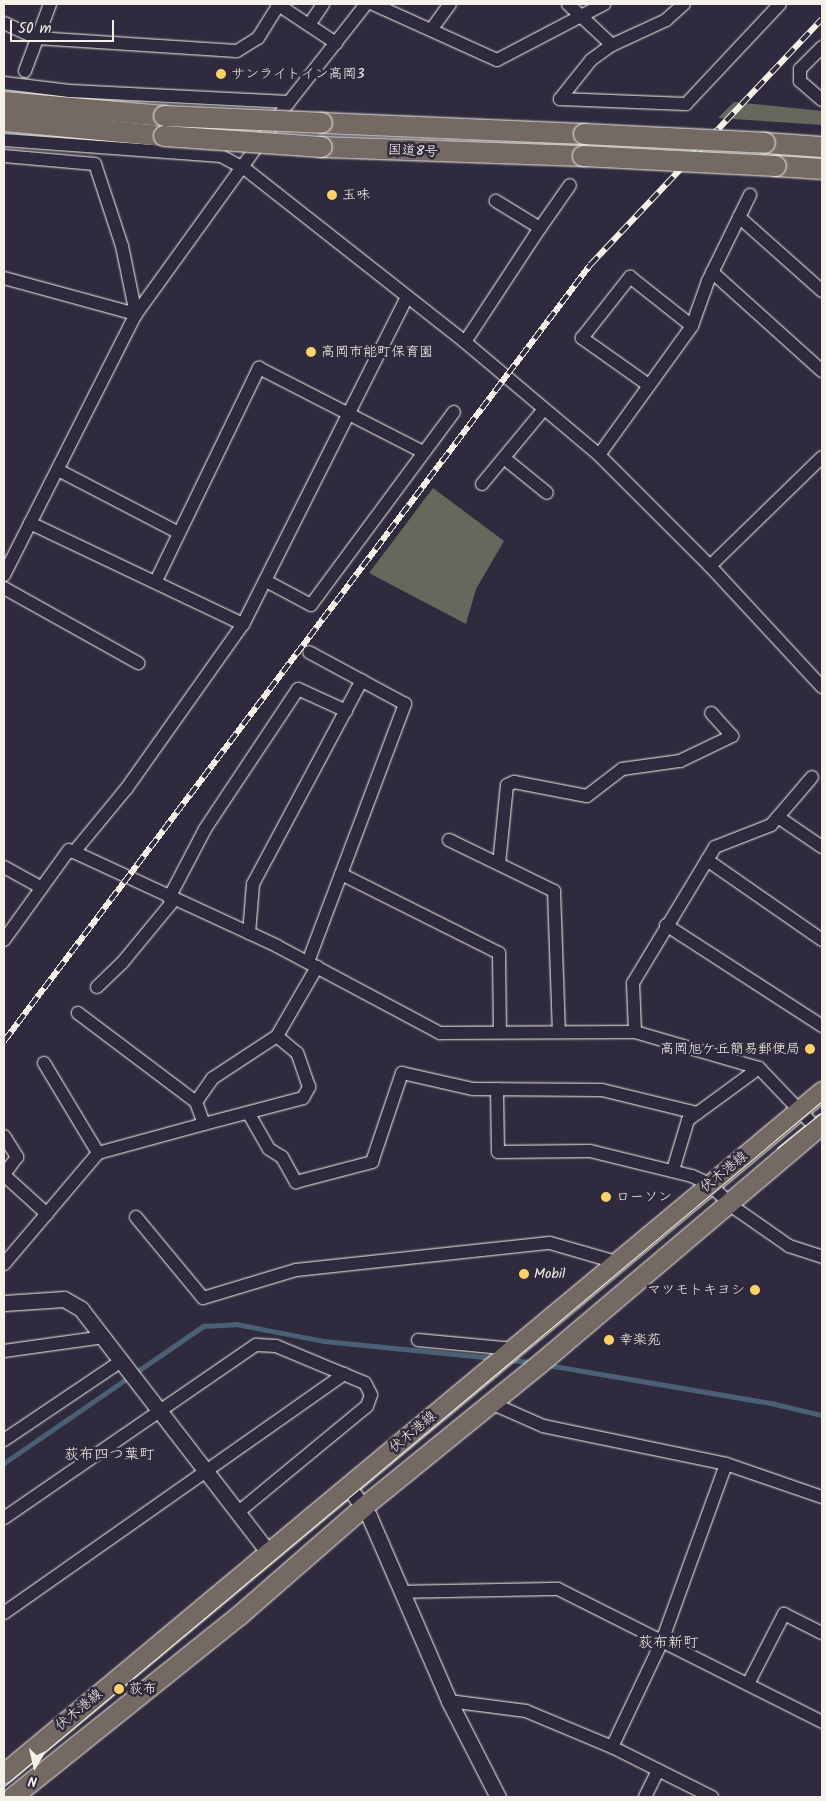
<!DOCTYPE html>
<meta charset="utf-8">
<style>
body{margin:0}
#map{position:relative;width:826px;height:1801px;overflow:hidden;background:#2f2a3d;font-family:Kalam,"Klee One",sans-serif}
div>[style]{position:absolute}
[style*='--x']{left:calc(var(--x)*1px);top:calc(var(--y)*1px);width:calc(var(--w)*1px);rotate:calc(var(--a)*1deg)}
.green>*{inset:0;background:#65685a}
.stream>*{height:4.5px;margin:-2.25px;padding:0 2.25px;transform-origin:2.25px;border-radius:2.25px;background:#4a6075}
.roads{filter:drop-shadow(0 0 1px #f4f1e8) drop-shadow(0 0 1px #f4f1e8)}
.minor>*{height:12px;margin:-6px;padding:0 6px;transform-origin:6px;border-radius:6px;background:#2f2a3d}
.tertiary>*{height:15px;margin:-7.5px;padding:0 7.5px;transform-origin:7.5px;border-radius:7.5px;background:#2f2a3d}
.primary>*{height:19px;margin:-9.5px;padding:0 9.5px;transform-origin:9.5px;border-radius:9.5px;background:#756964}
.trunk>*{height:20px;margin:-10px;padding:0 10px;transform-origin:10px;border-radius:10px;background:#756964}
.tram>*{height:1px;margin:-0.5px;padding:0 0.5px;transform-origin:0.5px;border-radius:0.5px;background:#f4f1e8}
.rail>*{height:5.5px;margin-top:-2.75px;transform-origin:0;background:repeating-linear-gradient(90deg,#2f2a3d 0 11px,#f4f1e8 0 22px);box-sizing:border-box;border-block:1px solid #f4f1e8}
.bridges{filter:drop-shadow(0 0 1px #f4f1e8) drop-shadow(0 0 1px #f4f1e8)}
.trunk-bridge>*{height:20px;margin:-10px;padding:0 10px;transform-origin:10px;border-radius:10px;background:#756964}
.dots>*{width:14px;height:14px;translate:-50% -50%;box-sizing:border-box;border:2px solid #2f2a3d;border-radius:50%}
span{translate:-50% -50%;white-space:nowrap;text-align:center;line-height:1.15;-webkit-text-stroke:5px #2f2a3d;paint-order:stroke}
.poi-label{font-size:14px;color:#f4f1e8}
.left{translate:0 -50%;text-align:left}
.right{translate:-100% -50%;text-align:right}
.street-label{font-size:14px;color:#f4f1e8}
.neighbourhood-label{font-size:15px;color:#f4f1e8}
.frame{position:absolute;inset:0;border:5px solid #f4f1e8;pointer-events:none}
.north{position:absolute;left:10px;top:1741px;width:50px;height:50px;-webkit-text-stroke:4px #2f2a3d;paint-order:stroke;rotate:189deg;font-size:14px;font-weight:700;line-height:20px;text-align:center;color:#f4f1e8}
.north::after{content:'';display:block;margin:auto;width:18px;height:22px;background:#f4f1e8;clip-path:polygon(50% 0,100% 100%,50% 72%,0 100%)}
.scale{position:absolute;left:10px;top:20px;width:104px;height:22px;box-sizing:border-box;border:2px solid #f4f1e8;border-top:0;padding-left:6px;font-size:15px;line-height:18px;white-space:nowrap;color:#f4f1e8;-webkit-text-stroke:4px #2f2a3d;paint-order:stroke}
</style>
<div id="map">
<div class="green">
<div style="clip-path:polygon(734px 102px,822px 111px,822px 125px,718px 118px)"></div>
<div style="clip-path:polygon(433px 488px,504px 541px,476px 589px,466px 624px,369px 573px)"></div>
</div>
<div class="stream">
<div style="--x:509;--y:1360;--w:22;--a:5"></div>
<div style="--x:548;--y:1365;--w:230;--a:9.7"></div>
<div style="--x:775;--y:1404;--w:48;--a:13.2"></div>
<div style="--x:4;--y:1463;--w:242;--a:-34.5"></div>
<div style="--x:203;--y:1326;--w:33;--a:-3"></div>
<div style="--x:236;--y:1324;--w:90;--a:10.9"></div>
<div style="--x:324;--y:1341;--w:170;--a:5.7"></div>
</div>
<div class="roads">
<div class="minor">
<div style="--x:277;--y:4;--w:71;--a:33.5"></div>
<div style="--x:373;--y:4;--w:136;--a:24.3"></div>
<div style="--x:497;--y:60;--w:121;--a:-27.6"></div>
<div style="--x:568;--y:4;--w:60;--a:43"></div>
<div style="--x:4;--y:23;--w:35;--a:25"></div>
<div style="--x:36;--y:38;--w:201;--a:3.7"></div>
<div style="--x:237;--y:51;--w:25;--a:-32"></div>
<div style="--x:258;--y:38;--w:39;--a:-58"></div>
<div style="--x:309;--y:25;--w:25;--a:-56"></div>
<div style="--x:431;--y:30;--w:32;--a:-54"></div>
<div style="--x:822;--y:47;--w:31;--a:135"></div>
<div style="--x:800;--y:69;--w:12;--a:90"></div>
<div style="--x:800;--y:81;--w:29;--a:41"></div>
<div style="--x:25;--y:71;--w:72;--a:-69.5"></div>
<div style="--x:4;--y:83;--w:66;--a:6.9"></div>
<div style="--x:70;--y:91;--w:219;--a:2.9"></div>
<div style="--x:560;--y:99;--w:126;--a:2.3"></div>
<div style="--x:686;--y:104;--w:137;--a:-46.8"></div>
<div style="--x:560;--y:99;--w:50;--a:-51.5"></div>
<div style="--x:591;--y:60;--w:26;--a:-36"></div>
<div style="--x:612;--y:45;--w:60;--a:-24.8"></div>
<div style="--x:666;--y:20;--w:24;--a:-42"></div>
<div style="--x:4;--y:140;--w:218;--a:4.2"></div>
<div style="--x:221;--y:156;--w:26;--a:28"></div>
<div style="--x:244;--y:168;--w:281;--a:38.2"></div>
<div style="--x:465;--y:342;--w:175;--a:40.1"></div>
<div style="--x:599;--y:455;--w:157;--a:45"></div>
<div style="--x:710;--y:566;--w:165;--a:47.2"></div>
<div style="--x:4;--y:156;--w:91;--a:5"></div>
<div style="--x:95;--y:164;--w:86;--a:71.8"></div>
<div style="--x:122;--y:246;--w:69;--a:78.4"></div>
<div style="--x:739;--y:217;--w:111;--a:41.7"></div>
<div style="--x:540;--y:228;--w:52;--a:-55.1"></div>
<div style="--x:712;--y:272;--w:148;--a:42"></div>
<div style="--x:4;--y:278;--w:137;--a:15.3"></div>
<div style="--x:407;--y:297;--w:366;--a:116.6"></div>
<div style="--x:243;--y:624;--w:202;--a:125.3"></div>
<div style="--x:126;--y:789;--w:82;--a:129.5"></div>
<div style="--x:74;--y:852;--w:224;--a:24.8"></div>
<div style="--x:277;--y:946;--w:185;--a:28.1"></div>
<div style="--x:440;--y:1033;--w:195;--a:-0.3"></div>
<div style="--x:635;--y:1032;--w:129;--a:16.2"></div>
<div style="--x:759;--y:1068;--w:84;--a:46.4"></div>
<div style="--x:465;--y:342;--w:136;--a:-56.7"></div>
<div style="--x:540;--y:228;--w:52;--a:-148.5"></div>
<div style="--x:647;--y:384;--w:80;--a:-144.7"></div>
<div style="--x:582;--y:338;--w:78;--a:-51.8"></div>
<div style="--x:630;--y:277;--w:79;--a:38.3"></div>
<div style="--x:599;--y:455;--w:159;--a:-54.2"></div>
<div style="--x:692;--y:326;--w:48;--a:-70.4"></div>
<div style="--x:708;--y:281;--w:96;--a:-64"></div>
<div style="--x:504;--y:458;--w:55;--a:39.1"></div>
<div style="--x:58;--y:470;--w:136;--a:27.5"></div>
<div style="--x:482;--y:484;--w:97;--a:-50.4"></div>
<div style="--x:30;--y:523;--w:236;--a:25.4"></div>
<div style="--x:710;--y:566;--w:156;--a:-44.2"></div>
<div style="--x:4;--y:575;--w:292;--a:-63.2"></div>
<div style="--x:136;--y:314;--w:261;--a:-54.2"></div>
<div style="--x:289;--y:102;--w:125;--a:-51.8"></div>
<div style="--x:156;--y:581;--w:237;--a:-64.2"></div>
<div style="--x:259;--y:368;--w:184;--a:27.1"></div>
<div style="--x:266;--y:581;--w:51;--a:28.1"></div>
<div style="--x:311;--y:605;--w:240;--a:-53.5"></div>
<div style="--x:4;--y:588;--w:154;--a:29.2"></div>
<div style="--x:778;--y:817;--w:53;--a:34.3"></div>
<div style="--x:449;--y:840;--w:117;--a:25.9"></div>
<div style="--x:554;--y:891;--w:140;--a:88"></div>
<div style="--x:707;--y:860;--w:140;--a:34.8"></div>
<div style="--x:499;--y:864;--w:79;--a:-84.2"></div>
<div style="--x:507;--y:785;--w:8;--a:-23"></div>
<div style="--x:514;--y:782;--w:74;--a:10.9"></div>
<div style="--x:587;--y:796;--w:44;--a:-37.6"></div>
<div style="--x:622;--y:769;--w:59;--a:-7.9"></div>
<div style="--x:680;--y:761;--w:58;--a:-25.7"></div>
<div style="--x:732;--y:736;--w:31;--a:-132"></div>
<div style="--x:4;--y:867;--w:43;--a:28.9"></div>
<div style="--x:341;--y:874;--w:177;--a:26.6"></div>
<div style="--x:499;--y:953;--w:79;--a:89.3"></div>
<div style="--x:169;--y:898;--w:78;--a:-62.4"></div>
<div style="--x:205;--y:829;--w:168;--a:-56.4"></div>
<div style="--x:298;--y:689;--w:53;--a:24.6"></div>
<div style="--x:666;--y:925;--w:186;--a:32.9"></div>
<div style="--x:249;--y:933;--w:49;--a:-85.3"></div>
<div style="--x:253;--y:884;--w:231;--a:-61.9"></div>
<div style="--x:4;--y:940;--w:111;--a:-54.2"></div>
<div style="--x:308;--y:962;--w:276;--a:-69.4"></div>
<div style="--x:405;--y:704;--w:109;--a:-151.6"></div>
<div style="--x:97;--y:987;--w:35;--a:-44"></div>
<div style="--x:122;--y:963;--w:82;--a:-50.5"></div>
<div style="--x:635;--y:1032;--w:49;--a:-92.3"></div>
<div style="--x:633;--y:983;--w:159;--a:-58.9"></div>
<div style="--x:715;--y:847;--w:60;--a:-21.4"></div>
<div style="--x:771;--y:825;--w:63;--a:-49.5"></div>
<div style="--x:44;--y:1063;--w:105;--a:59"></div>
<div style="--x:497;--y:1089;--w:63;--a:89.1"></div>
<div style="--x:498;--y:1152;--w:92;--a:-0.6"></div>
<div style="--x:590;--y:1151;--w:105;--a:13.8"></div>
<div style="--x:692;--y:1176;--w:19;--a:25"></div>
<div style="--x:709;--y:1184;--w:37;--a:43"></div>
<div style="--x:736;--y:1209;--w:65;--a:34.9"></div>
<div style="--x:789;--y:1246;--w:35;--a:18"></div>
<div style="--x:196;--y:1102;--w:29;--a:-55"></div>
<div style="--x:213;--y:1078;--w:77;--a:-33.3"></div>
<div style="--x:277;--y:1036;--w:80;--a:-59.9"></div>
<div style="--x:249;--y:1114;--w:40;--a:60.3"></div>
<div style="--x:269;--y:1149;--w:15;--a:32"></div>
<div style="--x:282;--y:1157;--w:29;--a:61"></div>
<div style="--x:296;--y:1182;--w:79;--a:-14.7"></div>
<div style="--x:372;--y:1162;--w:94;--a:-71.4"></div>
<div style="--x:402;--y:1073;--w:73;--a:12.7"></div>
<div style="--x:473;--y:1089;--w:129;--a:0.4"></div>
<div style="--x:602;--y:1090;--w:98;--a:13.6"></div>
<div style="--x:204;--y:1124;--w:102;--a:-14.7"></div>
<div style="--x:303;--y:1098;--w:13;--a:-61"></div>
<div style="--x:309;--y:1087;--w:36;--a:-109"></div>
<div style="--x:297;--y:1053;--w:26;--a:-140"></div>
<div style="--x:4;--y:1136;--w:25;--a:58"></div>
<div style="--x:17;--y:1157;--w:21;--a:127"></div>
<div style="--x:673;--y:1170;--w:52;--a:-73.3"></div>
<div style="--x:688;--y:1120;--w:88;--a:-36.2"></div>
<div style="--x:4;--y:1175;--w:58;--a:42.2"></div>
<div style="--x:136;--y:1217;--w:105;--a:50.4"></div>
<div style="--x:203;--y:1298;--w:97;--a:-16.8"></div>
<div style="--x:296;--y:1270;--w:255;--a:-6.1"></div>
<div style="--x:550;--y:1243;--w:69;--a:16.1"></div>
<div style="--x:4;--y:1264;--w:145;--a:-49.7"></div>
<div style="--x:98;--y:1153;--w:110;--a:-15.3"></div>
<div style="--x:204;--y:1124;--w:23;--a:-110"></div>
<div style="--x:196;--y:1102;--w:148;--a:-143"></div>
<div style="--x:418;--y:1340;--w:95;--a:5.4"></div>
<div style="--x:4;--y:1351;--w:101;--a:-8"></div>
<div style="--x:491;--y:1403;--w:57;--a:23.9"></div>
<div style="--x:543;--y:1426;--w:187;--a:11.7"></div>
<div style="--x:726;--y:1464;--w:102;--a:19"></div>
<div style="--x:4;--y:1440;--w:141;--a:-34"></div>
<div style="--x:4;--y:1518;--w:306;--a:-34.5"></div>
<div style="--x:256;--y:1345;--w:20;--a:3"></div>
<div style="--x:276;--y:1346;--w:96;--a:22.6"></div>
<div style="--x:365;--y:1383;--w:13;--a:63"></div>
<div style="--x:371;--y:1395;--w:12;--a:110"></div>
<div style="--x:367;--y:1406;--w:168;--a:140.5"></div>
<div style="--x:401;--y:1592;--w:157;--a:-1.1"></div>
<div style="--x:558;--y:1589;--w:296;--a:26.7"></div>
<div style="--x:4;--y:1613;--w:416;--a:-35.1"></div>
<div style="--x:748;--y:1684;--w:79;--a:-62.8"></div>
<div style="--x:784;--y:1614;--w:42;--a:26.6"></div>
<div style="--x:449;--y:1701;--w:78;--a:7.4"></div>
<div style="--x:526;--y:1711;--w:93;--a:22.7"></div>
<div style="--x:612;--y:1747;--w:112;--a:26.6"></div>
<div style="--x:612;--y:1747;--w:117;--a:-64.7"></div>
<div style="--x:662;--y:1641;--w:188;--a:-70.1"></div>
<div style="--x:645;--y:1797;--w:30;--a:-64"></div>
</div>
<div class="tertiary">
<div style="--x:4;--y:1303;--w:60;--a:-3.8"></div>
<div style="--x:64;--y:1299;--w:20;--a:30"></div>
<div style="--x:81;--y:1309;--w:308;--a:52.4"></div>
<div style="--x:348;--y:1486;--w:37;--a:55"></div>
<div style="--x:369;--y:1516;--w:202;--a:66.6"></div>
<div style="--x:449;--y:1701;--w:108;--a:63"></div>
</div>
<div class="primary">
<div style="--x:4;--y:1773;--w:1065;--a:-39.82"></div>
<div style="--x:12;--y:1797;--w:290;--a:-38.7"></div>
<div style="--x:238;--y:1616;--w:167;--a:-41.1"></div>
<div style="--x:364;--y:1506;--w:227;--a:-39.1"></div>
<div style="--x:540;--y:1363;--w:370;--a:-40.3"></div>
</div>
<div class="trunk">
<div style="--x:4;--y:102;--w:161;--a:5"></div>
<div style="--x:4;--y:121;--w:161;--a:5.4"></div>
<div style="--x:322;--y:123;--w:262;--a:2.4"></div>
<div style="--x:765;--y:143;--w:57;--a:4"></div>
<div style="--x:322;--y:147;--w:261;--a:2"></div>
<div style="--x:776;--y:166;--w:46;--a:3.7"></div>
</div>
</div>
<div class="tram">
<div style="--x:777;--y:1148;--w:58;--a:-38.7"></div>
<div style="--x:4;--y:1786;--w:1067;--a:-39.94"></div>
</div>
<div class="rail">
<div style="--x:4;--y:1041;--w:972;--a:-52.94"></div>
<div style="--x:590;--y:265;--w:338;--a:-46.7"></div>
</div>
<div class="bridges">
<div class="trunk-bridge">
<div style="--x:164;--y:116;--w:158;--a:2.5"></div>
<div style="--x:584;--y:134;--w:181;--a:2.8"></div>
<div style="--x:164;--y:136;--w:158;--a:4"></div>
<div style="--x:583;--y:156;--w:193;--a:3"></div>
</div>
</div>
<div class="dots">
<div style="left:221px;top:74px;background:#ffd166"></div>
<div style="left:332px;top:195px;background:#ffd166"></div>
<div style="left:311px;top:352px;background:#ffd166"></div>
<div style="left:810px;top:1049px;background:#ffd166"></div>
<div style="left:606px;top:1197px;background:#ffd166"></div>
<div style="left:524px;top:1274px;background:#ffd166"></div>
<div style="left:755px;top:1290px;background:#ffd166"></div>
<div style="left:609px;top:1340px;background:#ffd166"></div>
<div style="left:119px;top:1689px;background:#ffd166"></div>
</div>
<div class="poi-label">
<span class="left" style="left:231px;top:74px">サンライトイン高岡3</span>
<span class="left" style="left:342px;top:195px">玉味</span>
<span class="left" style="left:321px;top:352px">高岡市能町保育園</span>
<span class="right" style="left:800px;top:1049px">高岡旭ケ丘簡易郵便局</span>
<span class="left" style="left:616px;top:1197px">ローソン</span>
<span class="left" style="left:534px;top:1274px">Mobil</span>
<span class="right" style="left:745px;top:1290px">マツモトキヨシ</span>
<span class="left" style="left:619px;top:1340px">幸楽苑</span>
<span class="left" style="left:129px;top:1689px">荻布</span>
</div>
<div class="street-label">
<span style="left:413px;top:151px;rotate:3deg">国道8号</span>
<span style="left:724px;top:1172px;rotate:-39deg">伏木港線</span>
<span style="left:413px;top:1432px;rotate:-40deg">伏木港線</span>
<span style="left:79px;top:1710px;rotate:-40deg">伏木港線</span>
</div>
<div class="neighbourhood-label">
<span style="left:109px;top:1456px">荻布四つ葉町</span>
<span style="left:668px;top:1644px">荻布新町</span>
</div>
<div class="frame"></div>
<div class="north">N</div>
<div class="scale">50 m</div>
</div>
